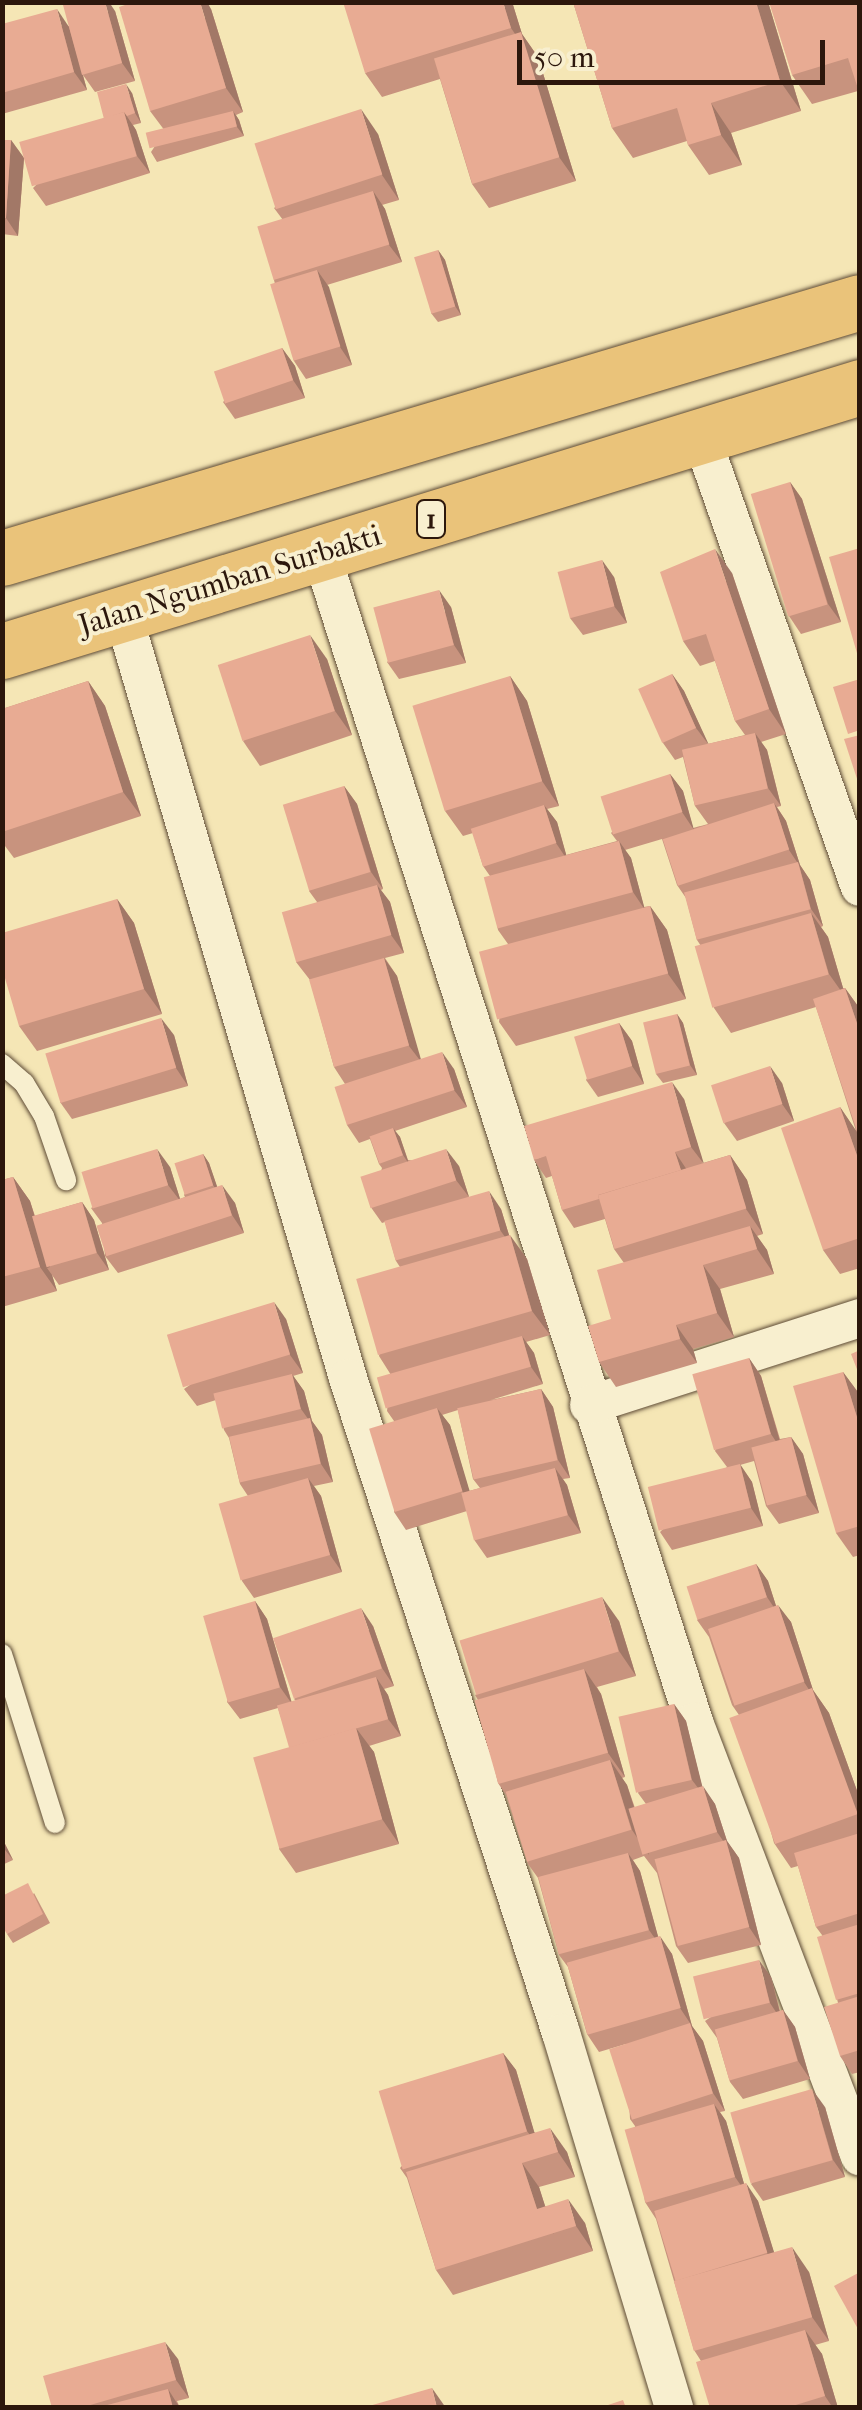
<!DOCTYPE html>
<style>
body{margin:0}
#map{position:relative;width:862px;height:2410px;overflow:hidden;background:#f5e6b5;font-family:"IM FELL French Canon",serif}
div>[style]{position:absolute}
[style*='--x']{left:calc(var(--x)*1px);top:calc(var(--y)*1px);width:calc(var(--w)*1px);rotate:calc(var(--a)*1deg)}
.roads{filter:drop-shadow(0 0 2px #5e4b36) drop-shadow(0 0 2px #5e4b36)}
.lane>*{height:20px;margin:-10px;padding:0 10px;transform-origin:10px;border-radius:10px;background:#f8efcf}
.street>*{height:38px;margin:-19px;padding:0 19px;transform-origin:19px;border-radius:19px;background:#f8efcf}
.highway>*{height:55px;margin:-27.5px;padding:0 27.5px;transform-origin:27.5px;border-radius:27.5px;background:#eac37a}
.wall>*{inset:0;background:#c8937e}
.shaded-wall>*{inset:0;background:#a27867}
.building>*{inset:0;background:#e8ab93;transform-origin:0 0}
span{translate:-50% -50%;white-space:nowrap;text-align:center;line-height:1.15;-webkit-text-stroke:8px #f8efcf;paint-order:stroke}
.shield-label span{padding:2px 8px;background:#f8efcf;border:2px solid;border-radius:8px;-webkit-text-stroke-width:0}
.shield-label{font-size:28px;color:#2c170c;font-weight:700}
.street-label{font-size:30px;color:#2c170c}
.frame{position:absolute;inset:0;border:5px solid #2c170c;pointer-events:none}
.scale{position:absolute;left:517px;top:40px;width:308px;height:45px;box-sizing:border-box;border:5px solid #2c170c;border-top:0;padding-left:12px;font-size:30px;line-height:35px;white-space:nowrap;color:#2c170c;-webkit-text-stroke:8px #f8efcf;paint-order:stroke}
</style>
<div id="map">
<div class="roads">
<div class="lane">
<div style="--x:2;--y:1064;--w:29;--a:41"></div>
<div style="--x:24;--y:1083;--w:39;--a:59"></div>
<div style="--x:44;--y:1116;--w:68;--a:71"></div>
<div style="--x:2;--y:1654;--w:177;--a:72.6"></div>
</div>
<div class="street">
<div style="--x:701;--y:436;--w:478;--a:70.6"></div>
<div style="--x:321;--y:553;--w:1227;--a:72.3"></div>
<div style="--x:694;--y:1722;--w:465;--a:69.1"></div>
<div style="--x:123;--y:614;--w:796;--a:73.59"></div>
<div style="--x:348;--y:1378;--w:689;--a:71.99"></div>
<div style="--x:561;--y:2033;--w:392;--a:73.2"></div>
<div style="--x:589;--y:1405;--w:285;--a:-17.8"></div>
</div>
<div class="highway">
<div style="--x:2;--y:558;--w:895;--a:-16.61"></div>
<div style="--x:2;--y:651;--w:898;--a:-17.1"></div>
</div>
</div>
<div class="wall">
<div style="clip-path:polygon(573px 2px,768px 2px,801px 111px,731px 133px,742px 165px,709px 175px,688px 145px,687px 141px,633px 158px,612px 128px)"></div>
<div style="clip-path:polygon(860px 2px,858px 91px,812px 104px,792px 75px)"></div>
<div style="clip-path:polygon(513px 5px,522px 34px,538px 57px,576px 181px,489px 208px,472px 184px,440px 79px,382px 97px,365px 73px)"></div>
<div style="clip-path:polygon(211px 9px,243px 112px,236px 115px,239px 120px,244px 136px,157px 162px,151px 152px,165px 131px,150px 111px)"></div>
<div style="clip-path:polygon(115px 11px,135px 81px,95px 92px,83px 75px,87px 90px,2px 114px,2px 24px,69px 26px)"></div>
<div style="clip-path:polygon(132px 93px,141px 123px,133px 125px,136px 130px,150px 173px,46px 206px,33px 188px)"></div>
<div style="clip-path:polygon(378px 134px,399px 200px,382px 205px,385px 209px,402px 262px,327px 285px,352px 365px,306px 379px,294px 361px,274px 280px,283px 220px,274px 208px)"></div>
<div style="clip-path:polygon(2px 140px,11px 140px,24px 158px,18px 236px,2px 234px)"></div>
<div style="clip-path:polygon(438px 250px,445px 260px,461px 315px,438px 322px,431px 313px)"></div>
<div style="clip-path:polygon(282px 348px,295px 366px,305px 398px,235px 419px,223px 402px)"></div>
<div style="clip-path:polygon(790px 482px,802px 499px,841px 622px,801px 634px,789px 616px)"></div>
<div style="clip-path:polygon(732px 573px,786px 734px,761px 742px,767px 750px,781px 806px,777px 807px,786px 821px,800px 865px,810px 880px,823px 926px,821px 927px,828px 937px,843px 988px,845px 988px,860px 1009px,860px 1268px,840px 1274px,823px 1250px,840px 1107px,856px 1131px,816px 1007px,731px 1033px,714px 1008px,701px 946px,697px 940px,686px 898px,677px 885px,662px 839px,625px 850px,631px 858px,644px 907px,650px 906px,667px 930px,686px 999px,516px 1046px,499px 1022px,508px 944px,498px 930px,490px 876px,483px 866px,473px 833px,463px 836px,445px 811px,510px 676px,527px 701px,559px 806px,547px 809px,557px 822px,566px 855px,617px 841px,611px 833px,670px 774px,683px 791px,693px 828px,708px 824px,695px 806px,683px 757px,675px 760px,663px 743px,672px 674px,684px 691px,708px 744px,745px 735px,735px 721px,715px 661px,700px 666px,683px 641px)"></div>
<div style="clip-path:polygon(614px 577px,627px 623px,583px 635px,570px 618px)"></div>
<div style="clip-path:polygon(451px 607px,466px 663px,399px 679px,387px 662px)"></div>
<div style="clip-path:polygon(327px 659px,352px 735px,260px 766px,243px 741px)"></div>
<div style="clip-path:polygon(88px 681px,105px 706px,141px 816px,14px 858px,2px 842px,2px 709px)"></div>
<div style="clip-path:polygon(evenodd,344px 786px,357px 804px,383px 889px,381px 890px,390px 902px,404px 953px,385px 958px,397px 976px,420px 1059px,454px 1069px,467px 1107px,395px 1131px,400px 1137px,408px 1160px,459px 1166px,469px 1197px,501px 1209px,509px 1235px,527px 1259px,550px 1335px,526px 1342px,534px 1353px,543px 1384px,491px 1400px,541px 1389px,553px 1407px,570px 1478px,563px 1479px,567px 1485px,581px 1533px,487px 1558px,475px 1541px,467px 1511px,406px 1530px,394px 1512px,394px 1421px,387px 1411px,391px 1375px,379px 1356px,400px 1267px,396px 1261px,385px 1222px,382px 1223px,370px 1206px,382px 1168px,379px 1164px,370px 1139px,359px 1143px,347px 1125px,345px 1084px,334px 1067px,310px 980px,296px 962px,317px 902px,309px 891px,344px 786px,458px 1410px,473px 1479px,480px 1488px,469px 1491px,450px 1425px,442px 1415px,458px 1410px)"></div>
<div style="clip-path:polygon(117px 899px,134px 923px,162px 1014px,37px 1051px,19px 1026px)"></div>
<div style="clip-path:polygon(677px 1014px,683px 1023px,697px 1075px,663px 1083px,656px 1074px)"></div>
<div style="clip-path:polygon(619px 1023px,632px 1041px,644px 1084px,598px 1097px,586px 1080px)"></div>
<div style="clip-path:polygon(174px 1035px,188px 1086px,72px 1119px,60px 1102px)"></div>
<div style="clip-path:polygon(782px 1083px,794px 1121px,737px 1141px,724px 1123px)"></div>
<div style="clip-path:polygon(684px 1099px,703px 1163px,730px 1155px,747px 1180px,763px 1234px,757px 1236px,767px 1250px,774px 1274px,720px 1289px,734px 1337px,693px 1349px,697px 1363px,616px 1387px,599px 1362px,611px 1319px,624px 1263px,614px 1249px,605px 1219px,574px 1228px,562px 1210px,552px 1176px,546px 1178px,534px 1160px)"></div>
<div style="clip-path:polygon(203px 1154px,209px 1163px,217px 1187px,235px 1203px,244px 1233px,118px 1273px,105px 1256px,102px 1223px,91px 1208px,170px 1167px,180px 1199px,185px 1197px,184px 1195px)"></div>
<div style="clip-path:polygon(13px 1177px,30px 1201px,35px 1216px,82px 1202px,94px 1220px,109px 1270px,59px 1285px,52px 1275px,57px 1291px,2px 1307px,2px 1180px)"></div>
<div style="clip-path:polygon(286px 1319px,303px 1373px,293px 1376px,304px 1391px,312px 1421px,322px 1435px,333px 1482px,314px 1486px,321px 1496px,342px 1572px,254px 1598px,242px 1581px,248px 1496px,240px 1484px,229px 1438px,224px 1430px,216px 1400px,197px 1406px,184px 1389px)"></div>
<div style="clip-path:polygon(749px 1358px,761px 1376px,780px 1439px,791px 1437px,803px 1454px,819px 1513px,779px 1524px,766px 1506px,754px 1461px,740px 1465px,752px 1482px,763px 1526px,672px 1550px,660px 1532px,727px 1467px,715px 1451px)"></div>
<div style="clip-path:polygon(843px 1372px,860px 1395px,860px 1555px,853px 1557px,836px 1533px)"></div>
<div style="clip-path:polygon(756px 1564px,768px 1581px,776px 1606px,791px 1622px,813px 1690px,829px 1713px,860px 1799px,860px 2072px,852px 2074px,840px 2056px,838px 2003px,822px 1935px,816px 1927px,798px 1866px,791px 1868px,774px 1843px,739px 1715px,732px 1705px,709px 1637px,697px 1620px)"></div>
<div style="clip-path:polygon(255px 1601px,267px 1619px,292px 1703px,297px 1702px,294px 1699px,373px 1626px,394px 1686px,384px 1689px,388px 1695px,401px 1736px,369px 1746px,374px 1752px,399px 1844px,296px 1873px,279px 1849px,290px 1746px,278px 1708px,240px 1719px,227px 1702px)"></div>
<div style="clip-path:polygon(619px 1621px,636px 1676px,597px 1687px,601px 1694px,625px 1777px,622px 1778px,627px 1785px,635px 1808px,646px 1804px,638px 1793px,674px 1704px,686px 1721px,702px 1787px,715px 1804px,727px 1841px,739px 1858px,761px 1945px,688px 1963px,676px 1946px,657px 1873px,644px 1856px,633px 1860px,640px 1871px,658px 1937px,672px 1954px,692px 2026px,703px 2041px,725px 2111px,720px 2112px,726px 2121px,744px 2184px,758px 2201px,774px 2253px,809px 2272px,829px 2341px,815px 2345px,822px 2354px,838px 2408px,710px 2408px,701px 2361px,694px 2350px,656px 2219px,645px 2202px,635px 2126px,630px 2119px,626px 2044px,599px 2052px,587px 2034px,568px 1967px,559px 1955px,538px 1878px,528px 1864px,506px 1795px,498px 1783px,478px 1700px,475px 1695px)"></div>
<div style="clip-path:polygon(2px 1838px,13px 1860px,2px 1865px)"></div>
<div style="clip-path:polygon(34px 1893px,50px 1923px,13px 1943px,7px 1934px)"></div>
<div style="clip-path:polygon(771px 1977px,780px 2011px,783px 2010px,795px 2027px,810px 2079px,743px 2099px,730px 2082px,717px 2038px,705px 2021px)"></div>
<div style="clip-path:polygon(503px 2053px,516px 2070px,534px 2132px,567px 2152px,575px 2177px,539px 2187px,545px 2206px,585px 2223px,593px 2251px,453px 2295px,436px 2270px,407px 2178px,400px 2168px)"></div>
<div style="clip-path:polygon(825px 2107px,845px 2177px,763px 2201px,751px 2184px)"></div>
<div style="clip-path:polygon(178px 2359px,189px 2398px,177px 2401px,180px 2408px,52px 2408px)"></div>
</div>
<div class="shaded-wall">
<div style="clip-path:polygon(105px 2px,109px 2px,115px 11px,135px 81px,122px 63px)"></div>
<div style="clip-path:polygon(200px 2px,207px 2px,211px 9px,243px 112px,226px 88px)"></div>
<div style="clip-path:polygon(503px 2px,512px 2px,513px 5px,522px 34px,538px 57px,576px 181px,559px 157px,526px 50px,511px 28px)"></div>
<div style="clip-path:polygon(756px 2px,768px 2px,801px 111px,780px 81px)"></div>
<div style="clip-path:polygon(57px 9px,69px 27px,87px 90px,74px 72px)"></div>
<div style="clip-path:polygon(126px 84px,132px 93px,141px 123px,135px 113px)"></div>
<div style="clip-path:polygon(711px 103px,731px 133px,742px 165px,721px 135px)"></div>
<div style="clip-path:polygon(361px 109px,378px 134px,399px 200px,382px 175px)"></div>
<div style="clip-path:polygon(233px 111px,239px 120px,244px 136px,237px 127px)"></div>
<div style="clip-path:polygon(124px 112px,136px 130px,150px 173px,137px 156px)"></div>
<div style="clip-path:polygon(11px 140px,24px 158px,18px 236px,6px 218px)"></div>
<div style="clip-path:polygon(373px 191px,385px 209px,402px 262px,389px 245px)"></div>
<div style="clip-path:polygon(438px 250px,445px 260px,461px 315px,455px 306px)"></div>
<div style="clip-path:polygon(317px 270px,329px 287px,352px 365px,340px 347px)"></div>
<div style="clip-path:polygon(282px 348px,295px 366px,305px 398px,293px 380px)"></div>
<div style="clip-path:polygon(790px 482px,802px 499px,841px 622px,828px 604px)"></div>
<div style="clip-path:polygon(715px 549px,732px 573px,786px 734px,769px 709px)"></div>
<div style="clip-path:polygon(602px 560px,614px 577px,627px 623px,614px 606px)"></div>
<div style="clip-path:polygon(439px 590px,451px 607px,466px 663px,454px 645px)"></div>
<div style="clip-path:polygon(310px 635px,327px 659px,352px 735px,335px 711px)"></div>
<div style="clip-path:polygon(672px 674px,684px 691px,709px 745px,696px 728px)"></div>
<div style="clip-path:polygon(510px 676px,527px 701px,559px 806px,542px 781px)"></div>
<div style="clip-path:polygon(88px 681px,105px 706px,141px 816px,123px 792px)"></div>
<div style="clip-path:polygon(755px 733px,767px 750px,781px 806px,768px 788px)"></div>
<div style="clip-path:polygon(670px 774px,683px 791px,694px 830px,682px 812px)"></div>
<div style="clip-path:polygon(344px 786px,357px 804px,383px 889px,371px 872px)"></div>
<div style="clip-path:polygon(774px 803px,786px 821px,800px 865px,810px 880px,823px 926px,811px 909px,799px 865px,789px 850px)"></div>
<div style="clip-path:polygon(544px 805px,557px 822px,568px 861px,556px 843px)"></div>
<div style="clip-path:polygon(619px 841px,631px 858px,645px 910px,633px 892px)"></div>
<div style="clip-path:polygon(377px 885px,390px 902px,404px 953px,391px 935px)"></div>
<div style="clip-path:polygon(117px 899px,134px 923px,162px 1014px,144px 989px)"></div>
<div style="clip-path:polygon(650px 906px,667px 930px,686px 999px,668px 974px)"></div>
<div style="clip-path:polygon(811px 913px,828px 937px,846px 998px,829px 974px)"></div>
<div style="clip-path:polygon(384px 958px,397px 976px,422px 1063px,409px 1046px)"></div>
<div style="clip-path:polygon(845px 988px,860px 1009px,860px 1032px)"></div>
<div style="clip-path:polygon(677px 1014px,683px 1023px,697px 1075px,690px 1065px)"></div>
<div style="clip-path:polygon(161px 1018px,174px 1035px,188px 1086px,176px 1068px)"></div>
<div style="clip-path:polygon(619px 1023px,632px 1041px,644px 1084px,632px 1066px)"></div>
<div style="clip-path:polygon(442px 1052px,454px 1069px,467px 1107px,454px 1090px)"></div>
<div style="clip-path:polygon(770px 1066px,782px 1083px,794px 1121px,782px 1104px)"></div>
<div style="clip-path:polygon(672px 1082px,684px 1099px,704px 1164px,691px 1147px)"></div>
<div style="clip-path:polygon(840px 1107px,857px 1132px,860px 1139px,860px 1164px)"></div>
<div style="clip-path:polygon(393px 1128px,400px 1137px,409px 1164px,403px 1155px)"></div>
<div style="clip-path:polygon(157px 1149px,170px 1167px,181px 1202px,168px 1185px)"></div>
<div style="clip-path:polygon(446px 1149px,459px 1166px,469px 1197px,456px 1180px)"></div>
<div style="clip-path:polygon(675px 1152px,687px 1170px,682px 1174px)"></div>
<div style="clip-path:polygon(203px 1154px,209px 1163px,220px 1195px,213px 1185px)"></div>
<div style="clip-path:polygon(730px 1155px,747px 1180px,763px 1234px,746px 1209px)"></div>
<div style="clip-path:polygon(13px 1177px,30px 1201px,50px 1267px,47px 1268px,52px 1275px,57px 1291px,40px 1267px)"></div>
<div style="clip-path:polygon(222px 1185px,235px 1203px,244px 1233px,232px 1215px)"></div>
<div style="clip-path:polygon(489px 1191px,501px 1209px,513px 1248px,500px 1230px)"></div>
<div style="clip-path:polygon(82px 1202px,94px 1220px,109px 1270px,97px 1253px)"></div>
<div style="clip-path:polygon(750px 1226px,767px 1250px,774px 1274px,757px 1249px)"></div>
<div style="clip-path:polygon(510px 1235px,527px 1259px,550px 1335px,532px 1311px)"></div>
<div style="clip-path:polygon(703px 1265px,720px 1289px,734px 1337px,717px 1313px)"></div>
<div style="clip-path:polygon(274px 1302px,286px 1319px,303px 1373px,290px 1355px)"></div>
<div style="clip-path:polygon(676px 1325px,693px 1349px,697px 1363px,680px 1339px)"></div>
<div style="clip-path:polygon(522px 1336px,534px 1353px,543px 1384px,531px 1367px)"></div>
<div style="clip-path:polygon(749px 1358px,761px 1376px,783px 1452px,771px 1434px)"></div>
<div style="clip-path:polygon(843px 1372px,860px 1395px,860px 1427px)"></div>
<div style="clip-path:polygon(292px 1374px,304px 1391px,312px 1421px,322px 1435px,333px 1482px,321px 1464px,311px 1423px,301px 1409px)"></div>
<div style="clip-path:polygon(541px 1389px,553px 1407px,570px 1478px,558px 1460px)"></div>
<div style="clip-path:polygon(437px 1408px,450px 1425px,475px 1509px,462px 1491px)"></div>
<div style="clip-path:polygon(791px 1437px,803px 1454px,819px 1513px,806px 1495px)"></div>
<div style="clip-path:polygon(740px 1464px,752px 1482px,763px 1526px,751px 1508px)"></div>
<div style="clip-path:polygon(555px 1468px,567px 1485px,581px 1533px,568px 1515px)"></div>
<div style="clip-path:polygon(308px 1478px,321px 1496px,342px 1572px,330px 1555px)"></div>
<div style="clip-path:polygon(756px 1564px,768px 1581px,779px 1615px,767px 1597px)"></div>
<div style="clip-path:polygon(602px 1597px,619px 1621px,636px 1676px,619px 1651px)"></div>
<div style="clip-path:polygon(255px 1601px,267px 1619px,292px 1704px,280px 1687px)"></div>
<div style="clip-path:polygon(778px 1605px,791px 1622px,813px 1690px,829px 1713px,860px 1799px,860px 1818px,857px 1814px,815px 1699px,804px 1682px)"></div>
<div style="clip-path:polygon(361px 1608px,373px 1626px,394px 1686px,382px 1668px)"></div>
<div style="clip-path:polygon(584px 1669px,601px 1694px,625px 1777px,608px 1753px)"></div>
<div style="clip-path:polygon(376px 1677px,388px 1695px,401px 1736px,388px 1719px)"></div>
<div style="clip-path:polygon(674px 1704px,686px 1721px,705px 1797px,692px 1780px)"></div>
<div style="clip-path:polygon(356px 1728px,374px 1752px,399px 1844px,382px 1819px)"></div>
<div style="clip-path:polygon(610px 1760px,627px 1785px,649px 1855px,632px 1830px)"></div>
<div style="clip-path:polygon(703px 1786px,715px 1804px,727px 1841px,739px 1858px,761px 1945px,749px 1927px,728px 1848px,717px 1832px)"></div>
<div style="clip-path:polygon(2px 1838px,13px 1860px,2px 1846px)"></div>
<div style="clip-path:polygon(628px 1853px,640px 1871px,661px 1947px,649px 1930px)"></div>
<div style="clip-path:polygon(660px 1936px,672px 1954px,692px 2026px,703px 2041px,725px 2111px,713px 2093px,690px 2023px,680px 2008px)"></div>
<div style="clip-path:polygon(759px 1960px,771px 1977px,782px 2021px,770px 2003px)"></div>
<div style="clip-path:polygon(783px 2010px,795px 2027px,810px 2079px,798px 2061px)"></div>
<div style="clip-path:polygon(503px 2053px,516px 2070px,539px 2148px,527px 2131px)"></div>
<div style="clip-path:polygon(812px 2089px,825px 2107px,845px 2177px,833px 2160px)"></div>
<div style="clip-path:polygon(714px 2104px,726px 2121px,747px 2194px,735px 2177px)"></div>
<div style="clip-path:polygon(550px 2128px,567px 2152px,575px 2177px,558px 2152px)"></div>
<div style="clip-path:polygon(522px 2163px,539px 2187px,554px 2234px,537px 2209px)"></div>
<div style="clip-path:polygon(746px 2183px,758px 2201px,780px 2271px,767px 2253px)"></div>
<div style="clip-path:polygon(568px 2199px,585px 2223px,593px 2251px,576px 2226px)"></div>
<div style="clip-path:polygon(792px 2247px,809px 2272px,829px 2341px,812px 2317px)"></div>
<div style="clip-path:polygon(805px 2330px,822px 2354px,838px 2408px,833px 2408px,825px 2396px)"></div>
<div style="clip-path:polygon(165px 2342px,178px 2359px,189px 2398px,176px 2380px)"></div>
<div style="clip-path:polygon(432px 2388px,446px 2408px,437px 2408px)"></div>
<div style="clip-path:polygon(168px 2389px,180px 2408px,173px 2408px)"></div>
</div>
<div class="building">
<div style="clip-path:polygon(72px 2px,105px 2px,122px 63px,82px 75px,63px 5px)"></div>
<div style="clip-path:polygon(134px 2px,200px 2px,226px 88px,150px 111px,119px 7px)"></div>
<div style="clip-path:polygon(343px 2px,417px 2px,417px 4px,423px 2px,503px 2px,511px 28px,365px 73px)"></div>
<div style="clip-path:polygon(573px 2px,756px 2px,780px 81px,711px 103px,721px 135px,688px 145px,677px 108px,612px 128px)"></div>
<div style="clip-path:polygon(769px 2px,860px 2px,860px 95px,848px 58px,792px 75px)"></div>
<div style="clip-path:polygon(57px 9px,74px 72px,2px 93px,2px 24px)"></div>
<div style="left:521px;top:32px;width:131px;height:91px;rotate:73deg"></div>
<div style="clip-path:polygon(126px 84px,135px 113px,127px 116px,124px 112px,104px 119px,97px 92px)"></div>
<div style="left:361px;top:109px;width:69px;height:112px;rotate:72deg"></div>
<div style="left:233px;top:111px;width:16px;height:90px;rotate:76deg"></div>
<div style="left:124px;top:112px;width:46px;height:109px;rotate:74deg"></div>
<div style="clip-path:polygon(2px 140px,11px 140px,6px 218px,2px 218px)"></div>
<div style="left:373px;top:191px;width:56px;height:121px;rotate:73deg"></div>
<div style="left:438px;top:250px;width:59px;height:25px;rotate:73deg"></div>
<div style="left:317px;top:270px;width:80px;height:49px;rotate:73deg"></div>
<div style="left:282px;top:348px;width:34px;height:72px;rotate:71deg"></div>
<div style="left:790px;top:482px;width:128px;height:41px;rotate:73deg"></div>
<div style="clip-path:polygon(860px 548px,860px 660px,859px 660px,829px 557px)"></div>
<div style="clip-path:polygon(715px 549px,769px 709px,735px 721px,706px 634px,683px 641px,660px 572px)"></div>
<div style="left:602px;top:560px;width:48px;height:46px;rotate:75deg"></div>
<div style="left:439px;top:590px;width:57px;height:68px;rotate:75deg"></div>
<div style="left:310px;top:635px;width:80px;height:97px;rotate:72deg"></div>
<div style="left:672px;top:674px;width:59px;height:37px;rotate:66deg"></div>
<div style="left:510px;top:676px;width:110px;height:102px;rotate:73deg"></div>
<div style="clip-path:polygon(860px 679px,860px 730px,848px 734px,833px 687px)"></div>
<div style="clip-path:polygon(88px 681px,123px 792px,2px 832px,2px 709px)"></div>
<div style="left:755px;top:733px;width:57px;height:75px;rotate:77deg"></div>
<div style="clip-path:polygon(860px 735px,860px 788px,844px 739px)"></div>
<div style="left:670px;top:774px;width:40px;height:73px;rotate:72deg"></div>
<div style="left:344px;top:786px;width:90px;height:64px;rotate:73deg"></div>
<div style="left:774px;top:803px;width:49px;height:117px;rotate:72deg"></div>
<div style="left:544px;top:805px;width:40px;height:77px;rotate:72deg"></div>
<div style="left:619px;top:841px;width:53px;height:140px;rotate:75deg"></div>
<div style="left:798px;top:862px;width:49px;height:118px;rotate:75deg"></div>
<div style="left:377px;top:885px;width:52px;height:99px;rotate:74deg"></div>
<div style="clip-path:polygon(117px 899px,144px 989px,19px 1026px,2px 968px,2px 933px)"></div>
<div style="left:650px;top:906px;width:70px;height:177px;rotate:75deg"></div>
<div style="left:811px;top:913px;width:64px;height:121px;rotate:74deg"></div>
<div style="left:384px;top:958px;width:91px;height:78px;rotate:74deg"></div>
<div style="clip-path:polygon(845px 988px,860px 1032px,860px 1140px,813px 999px)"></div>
<div style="left:677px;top:1014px;width:53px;height:35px;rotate:76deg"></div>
<div style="left:161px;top:1018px;width:52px;height:121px;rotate:73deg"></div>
<div style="left:619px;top:1023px;width:45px;height:47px;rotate:73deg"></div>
<div style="left:442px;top:1052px;width:40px;height:113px;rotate:72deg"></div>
<div style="left:770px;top:1066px;width:40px;height:62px;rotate:72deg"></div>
<div style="clip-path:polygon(672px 1082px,691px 1147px,675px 1152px,681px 1170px,598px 1195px,599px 1199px,562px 1210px,546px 1156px,534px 1160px,524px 1126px)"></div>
<div style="clip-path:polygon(840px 1107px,860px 1164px,860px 1238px,823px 1250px,781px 1128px)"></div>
<div style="left:393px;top:1128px;width:29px;height:25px;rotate:70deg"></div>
<div style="left:157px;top:1149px;width:38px;height:79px;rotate:73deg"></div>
<div style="left:446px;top:1149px;width:33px;height:90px;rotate:72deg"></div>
<div style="left:203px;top:1154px;width:33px;height:30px;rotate:72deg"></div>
<div style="left:730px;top:1155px;width:56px;height:138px;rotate:73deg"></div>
<div style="clip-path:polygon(13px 1177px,40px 1267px,2px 1277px,2px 1180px)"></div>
<div style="left:222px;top:1185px;width:32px;height:132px;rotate:72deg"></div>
<div style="left:489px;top:1191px;width:41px;height:109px;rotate:74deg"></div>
<div style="left:82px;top:1202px;width:53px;height:52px;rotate:74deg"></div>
<div style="clip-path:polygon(750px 1226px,757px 1249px,703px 1265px,717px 1313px,676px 1325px,680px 1339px,599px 1362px,588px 1326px,611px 1319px,597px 1270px)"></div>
<div style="left:510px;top:1235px;width:79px;height:160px;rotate:74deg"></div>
<div style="left:274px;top:1302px;width:55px;height:112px;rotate:73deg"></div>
<div style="left:522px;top:1336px;width:32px;height:151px;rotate:74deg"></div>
<div style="clip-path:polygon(860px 1350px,860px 1377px,851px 1354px)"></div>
<div style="left:749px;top:1358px;width:79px;height:59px;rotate:74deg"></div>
<div style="clip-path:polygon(843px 1372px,860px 1427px,860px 1526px,836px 1533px,793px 1386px)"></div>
<div style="left:292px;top:1374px;width:36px;height:81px;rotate:76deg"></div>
<div style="left:541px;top:1389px;width:73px;height:86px;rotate:77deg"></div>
<div style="left:437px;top:1408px;width:87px;height:71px;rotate:73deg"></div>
<div style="left:310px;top:1418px;width:47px;height:83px;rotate:77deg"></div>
<div style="left:791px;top:1437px;width:60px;height:41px;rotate:75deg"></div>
<div style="left:740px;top:1464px;width:45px;height:95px;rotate:76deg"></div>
<div style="left:555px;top:1468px;width:49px;height:97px;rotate:75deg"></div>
<div style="left:308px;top:1478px;width:80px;height:93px;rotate:74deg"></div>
<div style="left:756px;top:1564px;width:35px;height:73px;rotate:72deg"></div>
<div style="left:602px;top:1597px;width:57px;height:149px;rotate:73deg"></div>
<div style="left:255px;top:1601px;width:90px;height:54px;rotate:74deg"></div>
<div style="left:778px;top:1605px;width:81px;height:74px;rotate:71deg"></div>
<div style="left:361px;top:1608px;width:64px;height:93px;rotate:71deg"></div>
<div style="left:584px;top:1669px;width:87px;height:114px;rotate:74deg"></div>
<div style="left:376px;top:1677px;width:44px;height:103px;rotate:74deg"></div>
<div style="left:812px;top:1688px;width:134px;height:88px;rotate:70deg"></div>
<div style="left:674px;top:1704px;width:78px;height:57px;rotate:77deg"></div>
<div style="left:356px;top:1728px;width:95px;height:107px;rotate:74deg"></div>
<div style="left:610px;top:1760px;width:73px;height:109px;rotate:73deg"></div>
<div style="left:703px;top:1786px;width:48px;height:78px;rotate:73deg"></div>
<div style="clip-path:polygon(860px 1833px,860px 1913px,816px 1927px,794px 1853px)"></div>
<div style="left:726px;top:1840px;width:90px;height:74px;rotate:75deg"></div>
<div style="left:628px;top:1853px;width:80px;height:93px;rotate:75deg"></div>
<div style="clip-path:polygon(28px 1883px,43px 1914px,7px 1934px,2px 1926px,2px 1896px)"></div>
<div style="clip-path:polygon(860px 1924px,860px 1993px,836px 2000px,817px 1937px)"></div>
<div style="left:660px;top:1936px;width:75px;height:97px;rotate:74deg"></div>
<div style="left:759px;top:1960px;width:44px;height:68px;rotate:76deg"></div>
<div style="clip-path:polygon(860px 1996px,860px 2050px,840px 2056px,824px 2007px)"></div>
<div style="left:783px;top:2010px;width:53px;height:71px;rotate:74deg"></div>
<div style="left:690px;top:2023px;width:74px;height:85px;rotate:72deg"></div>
<div style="left:503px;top:2053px;width:82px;height:130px;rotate:73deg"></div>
<div style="left:812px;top:2089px;width:74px;height:85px;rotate:74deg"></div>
<div style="left:714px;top:2104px;width:76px;height:93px;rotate:74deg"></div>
<div style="clip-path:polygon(550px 2128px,558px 2152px,522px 2163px,537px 2209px,568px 2199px,576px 2226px,436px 2270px,406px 2172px)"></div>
<div style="left:746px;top:2183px;width:73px;height:96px;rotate:73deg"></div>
<div style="left:792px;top:2247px;width:73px;height:123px;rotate:74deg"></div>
<div style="clip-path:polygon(860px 2272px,860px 2329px,858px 2329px,834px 2286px)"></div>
<div style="clip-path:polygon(805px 2330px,825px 2396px,786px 2408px,710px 2408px,696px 2362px)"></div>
<div style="clip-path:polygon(165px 2342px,176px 2380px,80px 2408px,52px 2408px,43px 2376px)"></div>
<div style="clip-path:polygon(432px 2388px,437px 2408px,362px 2408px)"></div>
<div style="clip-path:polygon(168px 2389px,173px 2408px,96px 2408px)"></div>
<div style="clip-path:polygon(623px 2400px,626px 2408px,599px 2408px)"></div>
</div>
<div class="shield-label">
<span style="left:431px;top:519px">1</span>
</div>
<div class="street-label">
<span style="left:230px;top:581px;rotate:-17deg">Jalan Ngumban Surbakti</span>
</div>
<div class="frame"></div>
<div class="scale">50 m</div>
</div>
